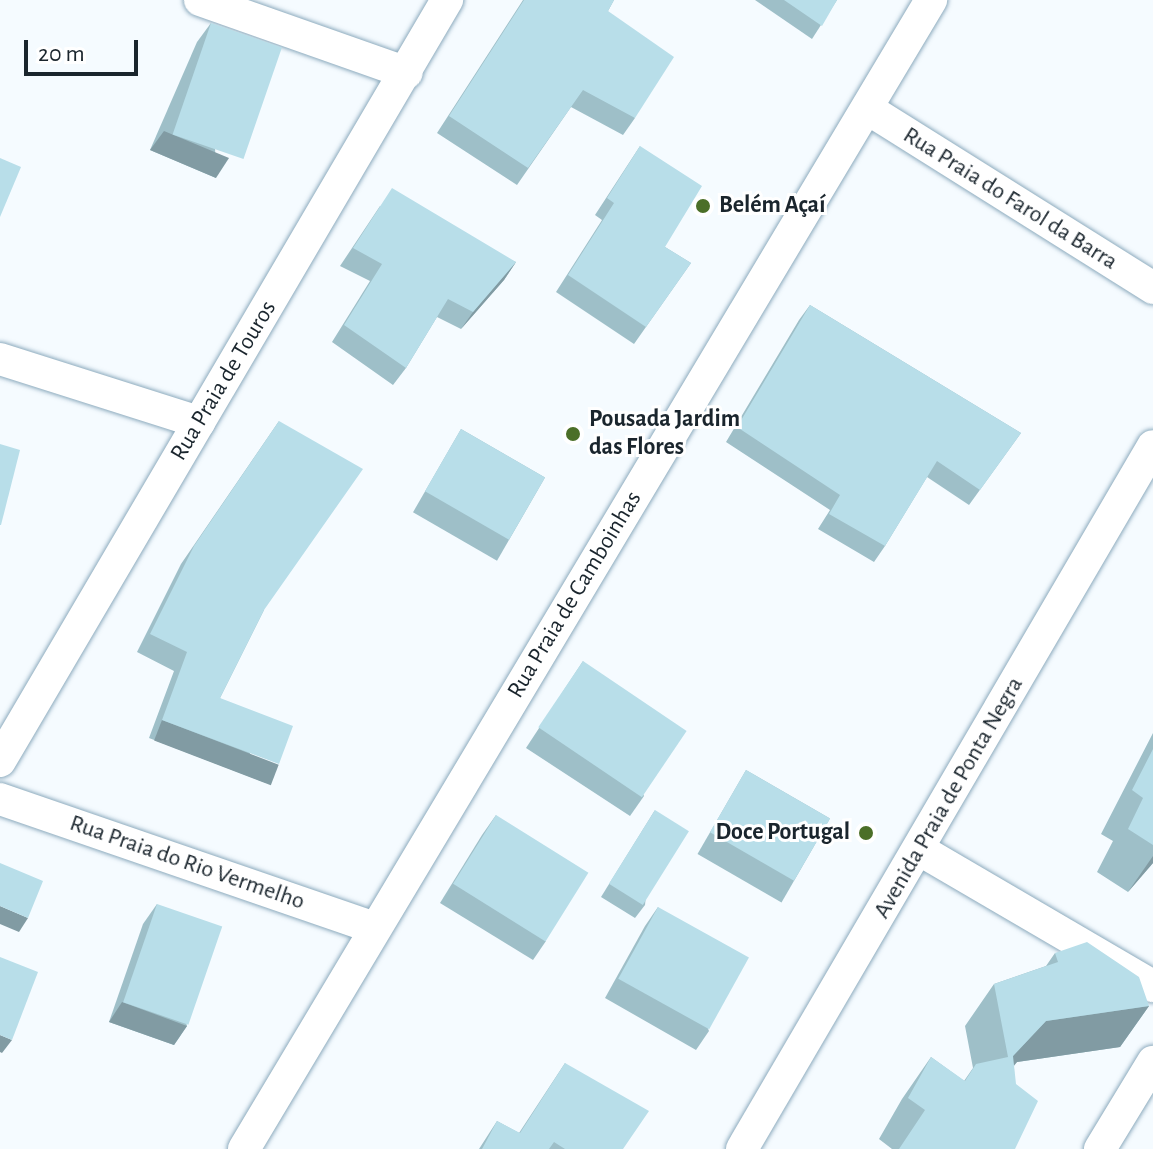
<!DOCTYPE html>
<meta charset="utf-8">
<style>
body{margin:0}
#map{position:relative;width:1153px;height:1149px;overflow:hidden;background:#f5fbff;font-family:"Alegreya Sans",sans-serif}
div>[style]{position:absolute}
[style*='--x']{left:calc(var(--x)*1px);top:calc(var(--y)*1px);width:calc(var(--w)*1px);rotate:calc(var(--a)*1deg)}
.roads{filter:drop-shadow(0 0 2px #8dabbe) drop-shadow(0 0 2px #8dabbe)}
.minor>*{height:32px;margin:-16px;padding:0 16px;transform-origin:16px;border-radius:16px;background:#fff}
.wall>*{inset:0;background:#9ebfc8;transform-origin:0 0}
.shaded-wall>*{inset:0;background:#819ba3;transform-origin:0 0}
.building>*{inset:0;background:#b8dee9;transform-origin:0 0}
.dots>*{width:22px;height:22px;translate:-50% -50%;box-sizing:border-box;border:4px solid #fff;border-radius:50%}
span{translate:-50% -50%;white-space:nowrap;text-align:center;line-height:1.15;-webkit-text-stroke:6px #fff;paint-order:stroke}
.street-label{font-size:24px;color:#1a252d}
.poi-label{font-size:24px;color:#1a252d;font-weight:700}
.left{translate:0 -50%;text-align:left}
.right{translate:-100% -50%;text-align:right}
.scale{position:absolute;left:24px;top:40px;width:114px;height:36px;box-sizing:border-box;border:4px solid #1a252d;border-top:0;padding-left:10px;font-size:24px;line-height:28px;white-space:nowrap;color:#1a252d;-webkit-text-stroke:6px #fff;paint-order:stroke}
</style>
<div id="map">
<div class="roads">
<div class="minor">
<div style="--x:200;--y:0;--w:219;--a:19.4"></div>
<div style="--x:868;--y:109;--w:337;--a:32.1"></div>
<div style="--x:0;--y:359;--w:209;--a:17.6"></div>
<div style="--x:0;--y:761;--w:883;--a:-59.57"></div>
<div style="--x:0;--y:799;--w:396;--a:19"></div>
<div style="--x:920;--y:850;--w:270;--a:30.3"></div>
<div style="--x:244;--y:1149;--w:1339;--a:-59.12"></div>
<div style="--x:742;--y:1149;--w:814;--a:-59.69"></div>
<div style="--x:1100;--y:1149;--w:102;--a:-58.7"></div>
</div>
</div>
<div class="wall">
<div style="clip-path:polygon(523px 0,614px 0,608px 11px,635px 118px,623px 135px,571px 107px,517px 185px,437px 133px)"></div>
<div style="clip-path:polygon(755px 0,837px 0,812px 39px)"></div>
<div style="clip-path:polygon(211px 23px,216px 178px,150px 150px,197px 42px)"></div>
<div style="clip-path:polygon(640px 146px,665px 247px,691px 263px,634px 344px,556px 292px,602px 220px,595px 215px)"></div>
<div style="clip-path:polygon(380px 206px,516px 262px,504px 280px,461px 329px,437px 317px,406px 368px,393px 385px,332px 342px,370px 281px,340px 266px)"></div>
<div style="clip-path:polygon(810px 305px,1021px 433px,969px 505px,927px 477px,885px 546px,874px 562px,818px 529px,830px 510px,726px 442px,799px 320px)"></div>
<div style="clip-path:polygon(279px 421px,264px 610px,220px 698px,266px 783px,149px 738px,174px 671px,137px 652px,181px 564px)"></div>
<div style="left:461px;top:429px;width:97px;height:96px;rotate:30deg"></div>
<div style="clip-path:polygon(583px 661px,644px 796px,630px 816px,526px 748px)"></div>
<div style="clip-path:polygon(1153px 733px,1153px 863px,1128px 892px,1097px 872px,1113px 841px,1101px 834px)"></div>
<div style="left:746px;top:770px;width:97px;height:97px;rotate:30deg"></div>
<div style="clip-path:polygon(655px 810px,645px 905px,635px 918px,601px 897px)"></div>
<div style="clip-path:polygon(496px 815px,546px 941px,533px 960px,440px 903px,482px 835px)"></div>
<div style="clip-path:polygon(157px 904px,187px 1026px,174px 1045px,109px 1022px,143px 924px)"></div>
<div style="clip-path:polygon(658px 907px,709px 1031px,696px 1050px,605px 998px,645px 926px)"></div>
<div style="clip-path:polygon(1055px 953px,1149px 1006px,1120px 1047px,1017px 1062px,1014px 1066px,1015px 1149px,892px 1149px,879px 1139px,902px 1099px,931px 1057px,964px 1081px,973px 1068px,965px 1026px,994px 984px,1046px 966px)"></div>
<div style="clip-path:polygon(565px 1063px,623px 1149px,479px 1149px,497px 1121px,519px 1133px)"></div>
</div>
<div class="shaded-wall">
<div style="clip-path:polygon(164px 131px,229px 158px,216px 178px,150px 150px)"></div>
<div style="clip-path:polygon(516px 262px,504px 280px,461px 329px,473px 312px)"></div>
<div style="left:162px;top:720px;width:125px;height:22px;rotate:21deg"></div>
<div style="clip-path:polygon(1153px 856px,1153px 863px,1128px 892px)"></div>
<div style="clip-path:polygon(0 906px,28px 918px,19px 932px,0 924px)"></div>
<div style="clip-path:polygon(122px 1002px,187px 1026px,174px 1045px,109px 1022px)"></div>
<div style="clip-path:polygon(1149px 1006px,1120px 1047px,1017px 1062px,984px 1097px,1013px 1056px,1046px 1021px)"></div>
<div style="clip-path:polygon(0 1035px,12px 1040px,2px 1053px,0 1052px)"></div>
</div>
<div class="building">
<div style="clip-path:polygon(524px 0,614px 0,608px 11px,674px 57px,635px 118px,583px 90px,528px 168px,449px 116px)"></div>
<div style="clip-path:polygon(784px 0,837px 0,822px 26px)"></div>
<div style="left:211px;top:23px;width:75px;height:118px;rotate:19deg"></div>
<div style="clip-path:polygon(640px 146px,702px 186px,665px 247px,691px 263px,646px 327px,568px 275px,614px 203px,607px 198px)"></div>
<div style="clip-path:polygon(0 158px,21px 167px,0 217px)"></div>
<div style="clip-path:polygon(392px 188px,516px 262px,473px 312px,448px 299px,406px 368px,344px 325px,382px 264px,353px 248px)"></div>
<div style="clip-path:polygon(810px 305px,1021px 433px,980px 490px,937px 461px,885px 546px,829px 514px,840px 495px,737px 427px)"></div>
<div style="clip-path:polygon(279px 421px,363px 469px,264px 610px,220px 698px,293px 726px,279px 764px,162px 720px,187px 652px,150px 634px,194px 546px)"></div>
<div style="left:461px;top:429px;width:97px;height:72px;rotate:30deg"></div>
<div style="clip-path:polygon(0 444px,20px 450px,1px 525px,0 525px)"></div>
<div style="left:583px;top:661px;width:125px;height:80px;rotate:34deg"></div>
<div style="clip-path:polygon(1153px 749px,1153px 845px,1128px 829px,1143px 798px,1132px 790px)"></div>
<div style="left:746px;top:770px;width:97px;height:72px;rotate:30deg"></div>
<div style="left:655px;top:810px;width:40px;height:87px;rotate:32deg"></div>
<div style="left:496px;top:815px;width:109px;height:81px;rotate:32deg"></div>
<div style="clip-path:polygon(0 863px,43px 881px,28px 918px,0 906px)"></div>
<div style="left:157px;top:904px;width:69px;height:104px;rotate:19deg"></div>
<div style="left:658px;top:907px;width:104px;height:82px;rotate:29deg"></div>
<div style="clip-path:polygon(1087px 942px,1139px 977px,1149px 1006px,1046px 1021px,1013px 1056px,1016px 1084px,1038px 1101px,1015px 1149px,899px 1149px,925px 1110px,908px 1098px,931px 1057px,965px 1081px,976px 1064px,1008px 1057px,994px 984px,1058px 962px,1055px 953px)"></div>
<div style="clip-path:polygon(0 957px,38px 972px,12px 1040px,0 1035px)"></div>
<div style="clip-path:polygon(565px 1063px,649px 1111px,623px 1149px,565px 1149px,554px 1142px,549px 1149px,482px 1149px,497px 1121px,520px 1133px)"></div>
</div>
<div class="dots">
<div style="left:703px;top:206px;background:#4b6f28"></div>
<div style="left:573px;top:434px;background:#4b6f28"></div>
<div style="left:866px;top:833px;background:#4b6f28"></div>
</div>
<div class="street-label">
<span style="left:1010px;top:199px;rotate:32deg">Rua Praia do Farol da Barra</span>
<span style="left:224px;top:381px;rotate:-59deg">Rua Praia de Touros</span>
<span style="left:575px;top:595px;rotate:-59deg">Rua Praia de Camboinhas</span>
<span style="left:949px;top:798px;rotate:-60deg">Avenida Praia de Ponta Negra</span>
<span style="left:187px;top:863px;rotate:19deg">Rua Praia do Rio Vermelho</span>
</div>
<div class="poi-label">
<span class="left" style="left:719px;top:206px">Belém Açaí</span>
<span class="left" style="left:589px;top:434px">Pousada Jardim<br>das Flores</span>
<span class="right" style="left:850px;top:833px">Doce Portugal</span>
</div>
<div class="scale">20 m</div>
</div>
